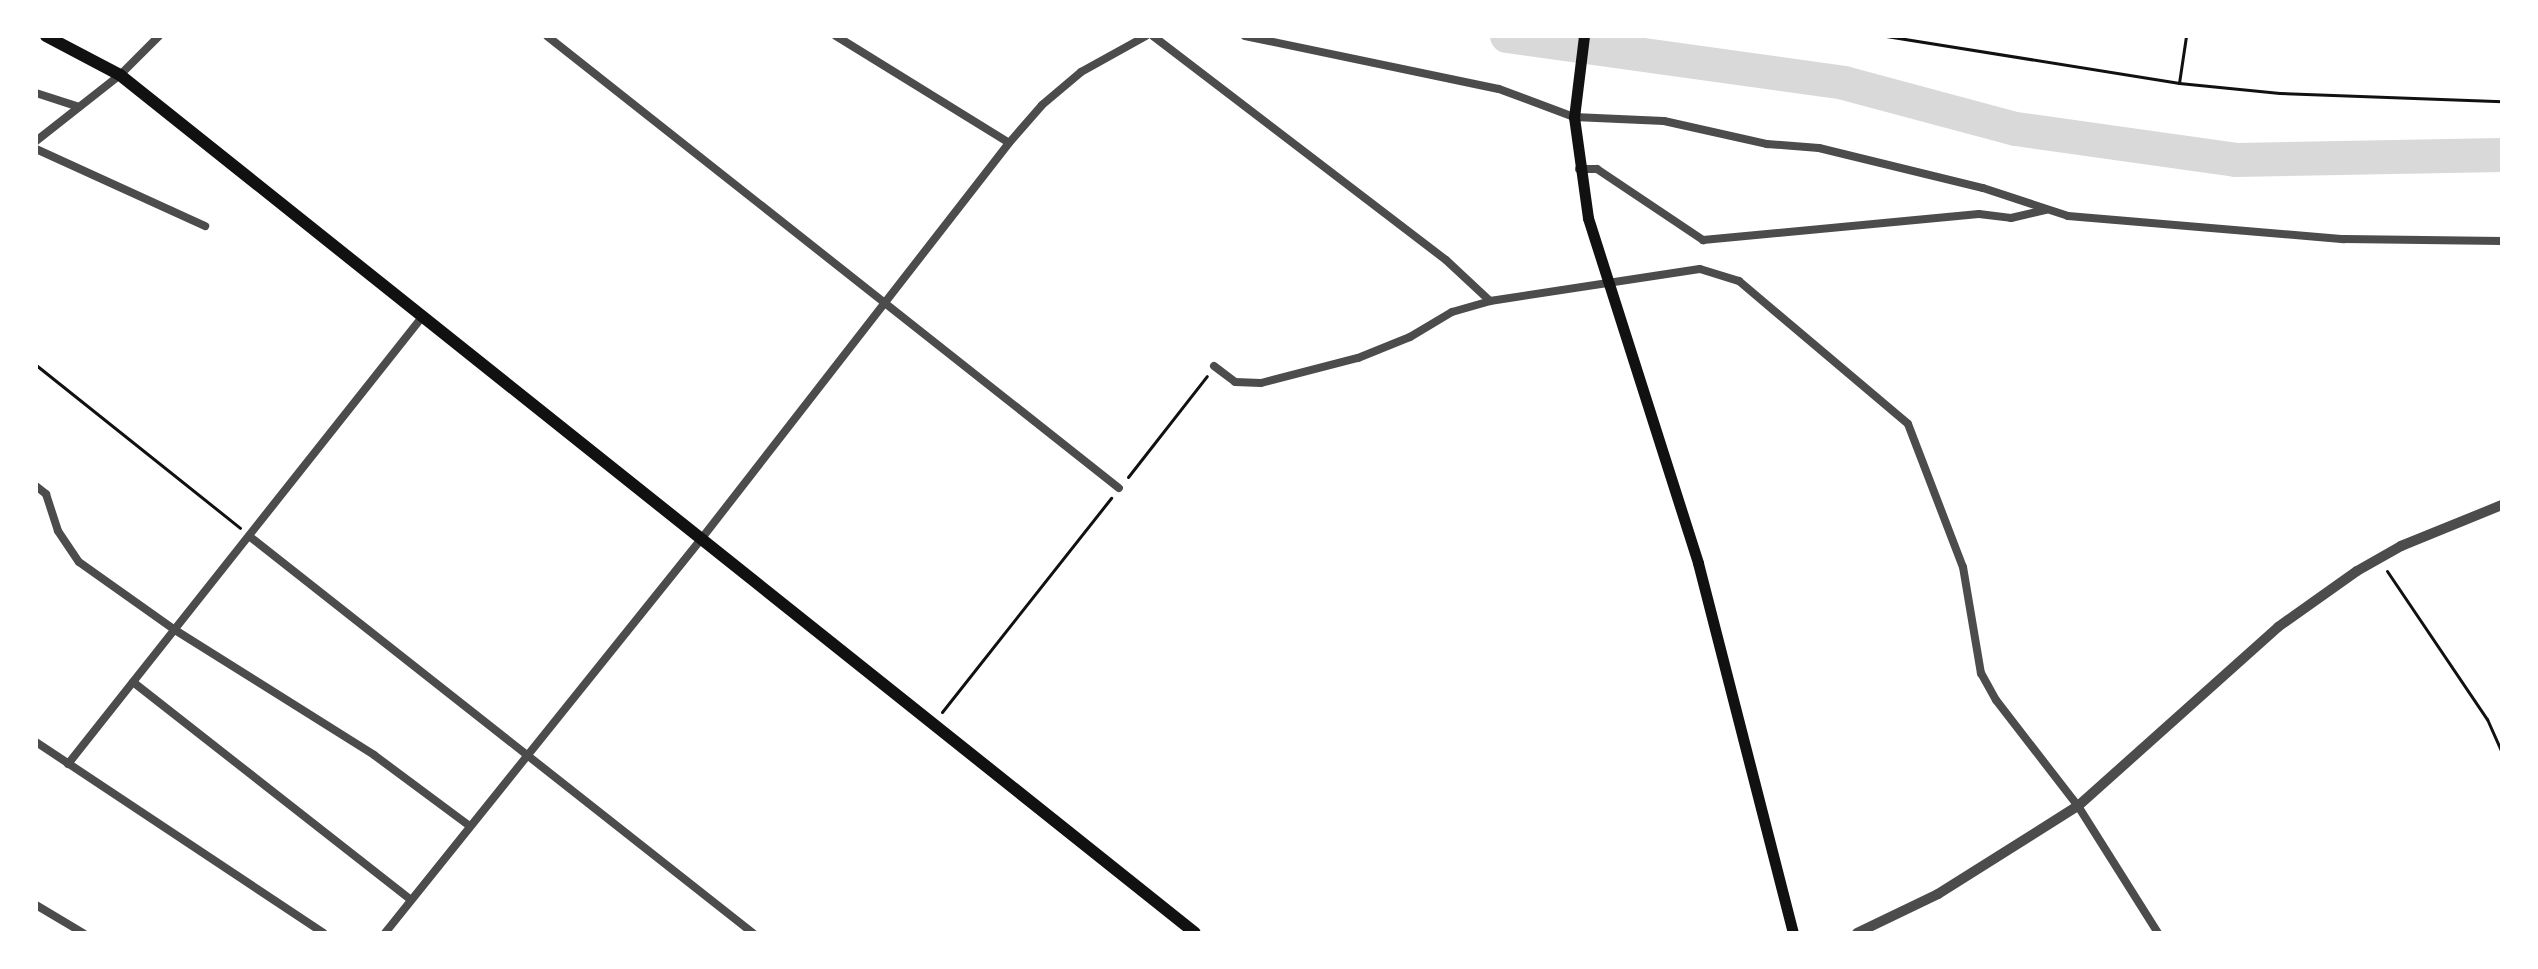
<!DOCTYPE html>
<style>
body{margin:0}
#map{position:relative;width:2538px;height:969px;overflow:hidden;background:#fff;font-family:Helvetica,sans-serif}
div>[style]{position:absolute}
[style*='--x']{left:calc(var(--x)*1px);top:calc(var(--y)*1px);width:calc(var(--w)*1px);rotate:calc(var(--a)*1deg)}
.river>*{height:34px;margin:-17px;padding:0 17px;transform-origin:17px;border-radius:17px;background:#d9d9d9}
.path>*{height:3px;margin:-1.5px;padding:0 1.5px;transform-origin:1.5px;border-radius:1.5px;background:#111}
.minor>*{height:8px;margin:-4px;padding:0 4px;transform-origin:4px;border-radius:4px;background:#4c4c4c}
.tertiary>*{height:10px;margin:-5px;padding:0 5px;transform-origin:5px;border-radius:5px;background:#4c4c4c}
.secondary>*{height:11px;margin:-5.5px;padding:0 5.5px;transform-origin:5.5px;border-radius:5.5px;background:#111}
.primary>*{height:12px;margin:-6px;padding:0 6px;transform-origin:6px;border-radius:6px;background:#111}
span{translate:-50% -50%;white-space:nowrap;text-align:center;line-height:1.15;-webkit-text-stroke:6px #fff;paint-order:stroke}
.frame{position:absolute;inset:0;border:38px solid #fff;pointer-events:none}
</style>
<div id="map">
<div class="river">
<div style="--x:1507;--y:36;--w:340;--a:7.9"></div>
<div style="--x:1844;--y:83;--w:178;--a:15"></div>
<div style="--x:2016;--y:129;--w:222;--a:8"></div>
<div style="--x:2236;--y:160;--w:266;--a:-1.1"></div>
</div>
<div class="path">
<div style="--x:1886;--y:36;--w:297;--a:9.1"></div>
<div style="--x:2179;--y:83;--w:101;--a:5.7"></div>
<div style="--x:2280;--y:93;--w:222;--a:2.1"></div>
<div style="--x:2179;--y:83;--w:48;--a:-81.5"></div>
<div style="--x:36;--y:365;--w:261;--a:38.6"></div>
<div style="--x:1128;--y:477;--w:128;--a:-52"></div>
<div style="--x:2387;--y:571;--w:179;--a:56"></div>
<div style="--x:2487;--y:719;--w:37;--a:66"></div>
<div style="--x:942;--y:712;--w:273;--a:-51.7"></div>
</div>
<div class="minor">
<div style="--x:547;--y:36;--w:729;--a:38.32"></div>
<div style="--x:836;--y:36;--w:203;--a:31.7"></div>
<div style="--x:1153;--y:36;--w:369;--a:37.4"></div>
<div style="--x:1446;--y:260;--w:60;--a:43"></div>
<div style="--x:1245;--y:36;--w:259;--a:11.8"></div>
<div style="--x:1499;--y:89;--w:80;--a:20.5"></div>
<div style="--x:1574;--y:117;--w:90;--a:2.5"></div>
<div style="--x:1664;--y:121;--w:106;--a:12.6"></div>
<div style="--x:1767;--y:144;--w:52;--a:4.4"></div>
<div style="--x:1819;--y:148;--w:169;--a:13.7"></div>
<div style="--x:1983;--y:188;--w:89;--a:18.2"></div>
<div style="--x:2068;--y:216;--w:277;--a:4.8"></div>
<div style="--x:2344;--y:239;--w:158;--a:0.7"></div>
<div style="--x:36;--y:93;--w:45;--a:18"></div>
<div style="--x:36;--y:141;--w:107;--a:-38.2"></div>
<div style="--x:120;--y:75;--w:55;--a:-45"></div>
<div style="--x:36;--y:149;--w:186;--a:24.5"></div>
<div style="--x:1579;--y:169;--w:18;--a:0"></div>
<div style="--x:1597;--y:169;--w:128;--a:33.8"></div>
<div style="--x:1703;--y:240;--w:277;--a:-5.4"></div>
<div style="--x:1979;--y:214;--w:32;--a:7"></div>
<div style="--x:2011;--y:218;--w:36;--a:-13"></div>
<div style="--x:1214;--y:366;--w:26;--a:37"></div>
<div style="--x:1235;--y:382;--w:26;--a:2"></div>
<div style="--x:1261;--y:383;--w:100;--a:-14.5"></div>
<div style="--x:1358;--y:358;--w:56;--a:-22"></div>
<div style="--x:1410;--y:337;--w:49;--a:-30.8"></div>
<div style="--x:1452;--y:312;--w:40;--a:-16"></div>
<div style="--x:1490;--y:301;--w:212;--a:-8.7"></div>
<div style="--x:1700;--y:269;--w:41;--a:17.1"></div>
<div style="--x:1739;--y:281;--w:221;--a:40.2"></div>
<div style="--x:1908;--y:424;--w:153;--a:69"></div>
<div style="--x:1963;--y:567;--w:108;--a:80.4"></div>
<div style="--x:1981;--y:673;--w:31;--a:61"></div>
<div style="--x:1996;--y:700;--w:134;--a:52.3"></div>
<div style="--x:2078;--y:806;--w:150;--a:57.8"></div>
<div style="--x:36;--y:486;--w:13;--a:39"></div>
<div style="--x:46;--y:494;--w:39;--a:72"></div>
<div style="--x:58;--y:531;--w:37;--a:56"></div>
<div style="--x:79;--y:562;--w:118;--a:35.3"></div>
<div style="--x:175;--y:630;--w:235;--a:32.1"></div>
<div style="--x:374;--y:755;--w:116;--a:36.6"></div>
<div style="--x:249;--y:536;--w:642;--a:38.23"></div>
<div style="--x:133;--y:682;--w:352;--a:38.1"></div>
<div style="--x:36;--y:742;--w:345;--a:33.6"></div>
<div style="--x:68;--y:764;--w:570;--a:-51.62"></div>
<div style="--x:36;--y:905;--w:55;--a:30.8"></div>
<div style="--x:385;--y:933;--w:506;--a:-51.25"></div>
<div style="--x:702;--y:538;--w:500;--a:-52.15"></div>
<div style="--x:1009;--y:143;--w:50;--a:-49"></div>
<div style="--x:1042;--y:105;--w:51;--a:-40.2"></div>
<div style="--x:1081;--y:72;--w:74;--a:-29"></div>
</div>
<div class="tertiary">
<div style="--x:1857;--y:933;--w:90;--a:-25.7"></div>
<div style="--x:1938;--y:894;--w:165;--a:-32.2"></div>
<div style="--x:2078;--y:806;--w:268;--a:-41.8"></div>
<div style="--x:2278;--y:627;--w:97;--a:-35.3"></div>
<div style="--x:2357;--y:571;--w:51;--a:-29.6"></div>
<div style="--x:2401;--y:546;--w:109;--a:-22.1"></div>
</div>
<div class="secondary">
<div style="--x:1584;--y:36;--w:82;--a:97"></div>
<div style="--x:1574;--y:117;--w:102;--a:82.1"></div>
<div style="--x:1588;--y:218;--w:362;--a:72.3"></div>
<div style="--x:1698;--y:563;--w:382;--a:75.6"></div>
</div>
<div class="primary">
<div style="--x:46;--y:36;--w:84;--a:27.8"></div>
<div style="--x:120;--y:75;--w:1375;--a:38.59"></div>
</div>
<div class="frame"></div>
</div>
